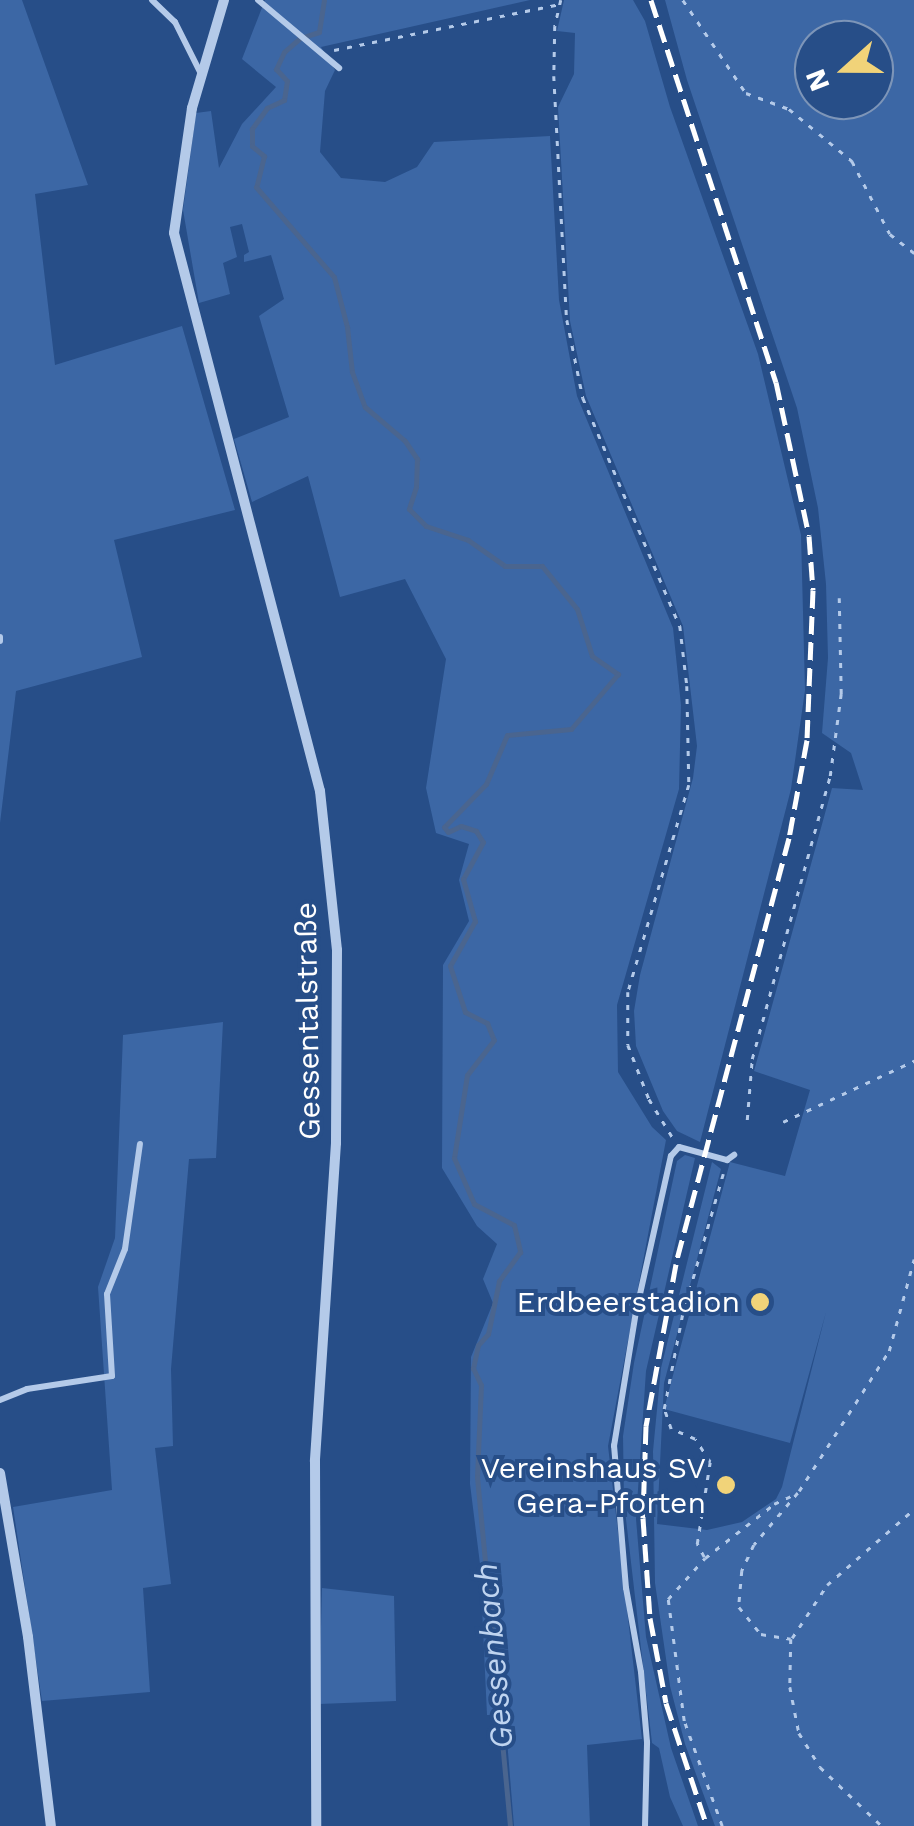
<!DOCTYPE html>
<meta charset="utf-8">
<style>
body{margin:0}
#map{position:relative;width:914px;height:1826px;overflow:hidden;background:#274e88;font-family:"Work Sans",sans-serif}
div>[style]{position:absolute}
[style*='--x']{left:calc(var(--x)*1px);top:calc(var(--y)*1px);width:calc(var(--w)*1px);rotate:calc(var(--a)*1deg)}
.green>*{inset:0;background:#3c67a5}
.stream>*{height:5px;margin:-2.5px;padding:0 2.5px;transform-origin:2.5px;border-radius:2.5px;background:#4a658f}
.path>*{height:2.5px;margin-top:-1.25px;transform-origin:0;background:repeating-linear-gradient(90deg,#b4cae9 0 5px,transparent 0 13px)}
.service>*{height:6px;margin:-3px;padding:0 3px;transform-origin:3px;border-radius:3px;background:#b4cae9}
.minor>*{height:10px;margin:-5px;padding:0 5px;transform-origin:5px;border-radius:5px;background:#b4cae9}
.rail>*{height:5px;margin-top:-2.5px;transform-origin:0;background:repeating-linear-gradient(90deg,#fff 0 18px,transparent 0 26px)}
.dots>*{width:28px;height:28px;translate:-50% -50%;box-sizing:border-box;border:5px solid #274e88;border-radius:50%}
span{translate:-50% -50%;white-space:nowrap;text-align:center;line-height:1.15;-webkit-text-stroke:8px #274e88;paint-order:stroke}
.street-label{font-size:30px;color:#fff}
.poi-label{font-size:30px;color:#fff}
.right{translate:-100% -50%;text-align:right}
.water-label{font-size:32px;color:#bfd4f0;font-style:italic}
.north{position:absolute;left:794px;top:20px;width:100px;height:100px;box-sizing:border-box;background:#274e88;border:2px solid #7d95b8;border-radius:50%;rotate:249deg;font-size:28px;font-weight:700;line-height:40px;text-align:center;color:#fff}
.north::after{content:'';display:block;margin:auto;width:35px;height:45px;background:#f1d379;clip-path:polygon(50% 0,100% 100%,50% 72%,0 100%)}
</style>
<div id="map">
<div class="green">
<div style="clip-path:polygon(0 0,22px 0,88px 185px,35px 194px,55px 365px,182px 326px,235px 510px,114px 540px,142px 657px,16px 691px,0 823px)"></div>
<div style="clip-path:polygon(265px 0,530px 0,321px 47px,335px 70px,325px 91px,320px 152px,341px 178px,385px 182px,417px 167px,434px 142px,550px 136px,559px 300px,577px 396px,673px 628px,681px 705px,679px 789px,617px 1005px,618px 1072px,652px 1127px,666px 1140px,608px 1446px,642px 1739px,587px 1745px,590px 1826px,514px 1826px,505px 1715px,487px 1715px,480px 1564px,470px 1484px,471px 1357px,493px 1303px,483px 1279px,497px 1244px,477px 1226px,442px 1168px,443px 965px,469px 921px,459px 880px,469px 844px,436px 833px,426px 788px,446px 659px,405px 579px,340px 597px,308px 476px,252px 502px,234px 439px,289px 417px,259px 316px,284px 299px,271px 255px,244px 262px,244px 255px,249px 252px,242px 224px,230px 227px,237px 257px,223px 263px,230px 294px,199px 303px,183px 210px,196px 113px,211px 111px,219px 168px,242px 124px,276px 87px,242px 59px)"></div>
<div style="clip-path:polygon(564px 0,633px 0,645px 21px,670px 107px,758px 354px,801px 535px,805px 690px,791px 789px,700px 1142px,677px 1131px,663px 1111px,636px 1046px,634px 1011px,640px 975px,693px 778px,697px 746px,683px 626px,586px 396px,570px 321px,558px 107px,574px 74px,575px 33px,557px 31px)"></div>
<div style="clip-path:polygon(evenodd,665px 0,914px 0,914px 1826px,715px 1826px,685px 1744px,670px 1686px,655px 1583px,653px 1451px,661px 1368px,712px 1162px,721px 1169px,664px 1383px,657px 1524px,707px 1530px,742px 1522px,776px 1499px,782px 1487px,826px 1312px,790px 1443px,664px 1409px,730px 1162px,785px 1176px,810px 1090px,754px 1071px,832px 788px,863px 790px,851px 753px,822px 733px,828px 658px,826px 584px,818px 508px,797px 408px,687px 80px,665px 0,874px 40px,874px 100px,814px 100px,814px 40px,874px 40px)"></div>
<div style="clip-path:polygon(223px 1022px,216px 1158px,189px 1159px,171px 1369px,173px 1446px,155px 1448px,171px 1584px,143px 1588px,150px 1692px,42px 1701px,13px 1507px,112px 1490px,98px 1287px,115px 1238px,123px 1035px)"></div>
<div style="clip-path:polygon(685px 1155px,695px 1158px,646px 1371px,636px 1519px,646px 1637px,671px 1748px,698px 1826px,683px 1826px,670px 1797px,659px 1748px,652px 1743px,624px 1502px,623px 1436px,634px 1363px,677px 1161px)"></div>
<div style="clip-path:polygon(322px 1588px,394px 1596px,396px 1701px,319px 1704px)"></div>
</div>
<div class="stream">
<div style="--x:324;--y:0;--w:32;--a:99"></div>
<div style="--x:319;--y:32;--w:20;--a:162"></div>
<div style="--x:300;--y:38;--w:21;--a:139"></div>
<div style="--x:284;--y:52;--w:19;--a:115"></div>
<div style="--x:276;--y:69;--w:16;--a:47"></div>
<div style="--x:287;--y:81;--w:19;--a:99"></div>
<div style="--x:284;--y:100;--w:19;--a:155"></div>
<div style="--x:267;--y:108;--w:26;--a:126"></div>
<div style="--x:252;--y:129;--w:17;--a:90"></div>
<div style="--x:252;--y:146;--w:16;--a:40"></div>
<div style="--x:264;--y:156;--w:32;--a:104"></div>
<div style="--x:256;--y:187;--w:119;--a:49.1"></div>
<div style="--x:334;--y:277;--w:52;--a:75.4"></div>
<div style="--x:347;--y:327;--w:45;--a:83.7"></div>
<div style="--x:352;--y:372;--w:37;--a:70"></div>
<div style="--x:365;--y:407;--w:52;--a:40.4"></div>
<div style="--x:405;--y:441;--w:22;--a:56"></div>
<div style="--x:417;--y:459;--w:28;--a:92"></div>
<div style="--x:416;--y:487;--w:23;--a:108"></div>
<div style="--x:409;--y:509;--w:24;--a:45"></div>
<div style="--x:426;--y:526;--w:44;--a:18.4"></div>
<div style="--x:468;--y:540;--w:45;--a:35.1"></div>
<div style="--x:505;--y:566;--w:37;--a:0"></div>
<div style="--x:542;--y:566;--w:55;--a:50.9"></div>
<div style="--x:577;--y:609;--w:49;--a:72.3"></div>
<div style="--x:592;--y:656;--w:32;--a:35"></div>
<div style="--x:618;--y:674;--w:72;--a:130.5"></div>
<div style="--x:571;--y:729;--w:64;--a:174.6"></div>
<div style="--x:507;--y:735;--w:53;--a:113.2"></div>
<div style="--x:486;--y:784;--w:60;--a:134.3"></div>
<div style="--x:444;--y:827;--w:6;--a:51"></div>
<div style="--x:448;--y:832;--w:14;--a:-25"></div>
<div style="--x:461;--y:826;--w:16;--a:18"></div>
<div style="--x:476;--y:831;--w:13;--a:58"></div>
<div style="--x:483;--y:842;--w:42;--a:118.4"></div>
<div style="--x:463;--y:879;--w:44;--a:74.1"></div>
<div style="--x:475;--y:921;--w:51;--a:119.1"></div>
<div style="--x:450;--y:966;--w:48;--a:71.9"></div>
<div style="--x:465;--y:1012;--w:25;--a:27"></div>
<div style="--x:487;--y:1023;--w:18;--a:68"></div>
<div style="--x:494;--y:1040;--w:44;--a:127.6"></div>
<div style="--x:467;--y:1075;--w:84;--a:98.9"></div>
<div style="--x:454;--y:1158;--w:50;--a:66.5"></div>
<div style="--x:474;--y:1204;--w:45;--a:27.7"></div>
<div style="--x:514;--y:1225;--w:28;--a:77"></div>
<div style="--x:520;--y:1252;--w:36;--a:126"></div>
<div style="--x:499;--y:1281;--w:54;--a:101.7"></div>
<div style="--x:488;--y:1334;--w:15;--a:132"></div>
<div style="--x:478;--y:1345;--w:24;--a:102"></div>
<div style="--x:473;--y:1368;--w:19;--a:65"></div>
<div style="--x:481;--y:1385;--w:92;--a:92.5"></div>
<div style="--x:477;--y:1477;--w:351;--a:84.6"></div>
</div>
<div class="path">
<div style="--x:561;--y:0;--w:27;--a:103"></div>
<div style="--x:555;--y:26;--w:50;--a:91.1"></div>
<div style="--x:554;--y:76;--w:244;--a:87"></div>
<div style="--x:567;--y:320;--w:80;--a:78.4"></div>
<div style="--x:583;--y:398;--w:248;--a:67"></div>
<div style="--x:680;--y:626;--w:60;--a:83.3"></div>
<div style="--x:687;--y:686;--w:99;--a:88.8"></div>
<div style="--x:689;--y:785;--w:216;--a:106.4"></div>
<div style="--x:628;--y:992;--w:53;--a:90"></div>
<div style="--x:628;--y:1045;--w:58;--a:68.7"></div>
<div style="--x:649;--y:1099;--w:46;--a:58.4"></div>
<div style="--x:683;--y:0;--w:112;--a:55.9"></div>
<div style="--x:746;--y:93;--w:46;--a:20.4"></div>
<div style="--x:789;--y:109;--w:82;--a:39.5"></div>
<div style="--x:852;--y:161;--w:82;--a:62.5"></div>
<div style="--x:890;--y:234;--w:31;--a:38"></div>
<div style="--x:334;--y:50;--w:227;--a:-11.5"></div>
<div style="--x:747;--y:1120;--w:61;--a:-85.3"></div>
<div style="--x:752;--y:1059;--w:294;--a:-74.6"></div>
<div style="--x:830;--y:776;--w:83;--a:-82.4"></div>
<div style="--x:841;--y:694;--w:96;--a:-91.2"></div>
<div style="--x:783;--y:1122;--w:145;--a:-25"></div>
<div style="--x:799;--y:1491;--w:166;--a:-57.3"></div>
<div style="--x:889;--y:1351;--w:95;--a:-74.8"></div>
<div style="--x:704;--y:1557;--w:15;--a:-118"></div>
<div style="--x:697;--y:1544;--w:83;--a:-81"></div>
<div style="--x:710;--y:1462;--w:27;--a:-123"></div>
<div style="--x:695;--y:1439;--w:26;--a:-157"></div>
<div style="--x:671;--y:1429;--w:21;--a:-109"></div>
<div style="--x:664;--y:1409;--w:95;--a:-79"></div>
<div style="--x:682;--y:1316;--w:148;--a:-73.9"></div>
<div style="--x:792;--y:1638;--w:64;--a:-56.6"></div>
<div style="--x:827;--y:1585;--w:116;--a:-41.1"></div>
<div style="--x:722;--y:1826;--w:112;--a:-109.9"></div>
<div style="--x:684;--y:1721;--w:123;--a:-97.5"></div>
<div style="--x:668;--y:1599;--w:55;--a:-47.9"></div>
<div style="--x:705;--y:1558;--w:88;--a:-38"></div>
<div style="--x:774;--y:1504;--w:26;--a:-25"></div>
<div style="--x:798;--y:1493;--w:68;--a:130.2"></div>
<div style="--x:754;--y:1545;--w:29;--a:115"></div>
<div style="--x:742;--y:1571;--w:36;--a:95"></div>
<div style="--x:739;--y:1607;--w:35;--a:51"></div>
<div style="--x:761;--y:1634;--w:30;--a:9"></div>
<div style="--x:791;--y:1639;--w:48;--a:91.2"></div>
<div style="--x:790;--y:1687;--w:47;--a:78.9"></div>
<div style="--x:799;--y:1733;--w:40;--a:58"></div>
<div style="--x:820;--y:1767;--w:86;--a:43.6"></div>
</div>
<div class="service">
<div style="--x:152;--y:0;--w:32;--a:44"></div>
<div style="--x:175;--y:22;--w:60;--a:63.4"></div>
<div style="--x:258;--y:0;--w:106;--a:40"></div>
<div style="--x:0;--y:637;--w:4;--a:90"></div>
<div style="--x:0;--y:1400;--w:29;--a:-22"></div>
<div style="--x:27;--y:1389;--w:86;--a:-8.7"></div>
<div style="--x:112;--y:1376;--w:82;--a:-93.5"></div>
<div style="--x:107;--y:1294;--w:48;--a:-68.2"></div>
<div style="--x:125;--y:1249;--w:106;--a:-81.9"></div>
<div style="--x:645;--y:1826;--w:84;--a:-88.6"></div>
<div style="--x:647;--y:1742;--w:70;--a:-94.9"></div>
<div style="--x:641;--y:1672;--w:85;--a:-100.1"></div>
<div style="--x:626;--y:1588;--w:143;--a:-94.8"></div>
<div style="--x:614;--y:1446;--w:136;--a:-80.7"></div>
<div style="--x:636;--y:1312;--w:160;--a:-77.4"></div>
<div style="--x:671;--y:1156;--w:12;--a:-48"></div>
<div style="--x:679;--y:1147;--w:50;--a:15.2"></div>
<div style="--x:727;--y:1160;--w:9;--a:-36"></div>
</div>
<div class="minor">
<div style="--x:224;--y:0;--w:113;--a:106.5"></div>
<div style="--x:192;--y:108;--w:126;--a:98.2"></div>
<div style="--x:174;--y:233;--w:577;--a:75.34"></div>
<div style="--x:320;--y:791;--w:160;--a:83.9"></div>
<div style="--x:337;--y:950;--w:193;--a:90.3"></div>
<div style="--x:336;--y:1143;--w:319;--a:93.8"></div>
<div style="--x:315;--y:1461;--w:365;--a:89.8"></div>
<div style="--x:0;--y:1473;--w:166;--a:80.3"></div>
<div style="--x:28;--y:1637;--w:190;--a:83.1"></div>
</div>
<div class="rail">
<div style="--x:651;--y:0;--w:402;--a:71.9"></div>
<div style="--x:776;--y:382;--w:157;--a:77.9"></div>
<div style="--x:809;--y:536;--w:54;--a:85.8"></div>
<div style="--x:813;--y:590;--w:150;--a:92.3"></div>
<div style="--x:807;--y:740;--w:100;--a:100.4"></div>
<div style="--x:789;--y:838;--w:441;--a:104.9"></div>
<div style="--x:676;--y:1264;--w:165;--a:100.5"></div>
<div style="--x:646;--y:1426;--w:92;--a:91.9"></div>
<div style="--x:643;--y:1518;--w:100;--a:86"></div>
<div style="--x:650;--y:1618;--w:86;--a:79.3"></div>
<div style="--x:666;--y:1703;--w:130;--a:71.6"></div>
</div>
<div class="dots">
<div style="left:760px;top:1302px;background:#f1d379"></div>
<div style="left:726px;top:1485px;background:#f1d379"></div>
</div>
<div class="street-label">
<span style="left:308px;top:1021px;rotate:-91deg">Gessentalstraße</span>
</div>
<div class="poi-label">
<span class="right" style="left:740px;top:1302px">Erdbeerstadion</span>
<span class="right" style="left:706px;top:1485px">Vereinshaus SV<br>Gera-Pforten</span>
</div>
<div class="water-label">
<span style="left:494px;top:1656px;rotate:-95deg">Gessenbach</span>
</div>
<div class="north">N</div>
</div>
